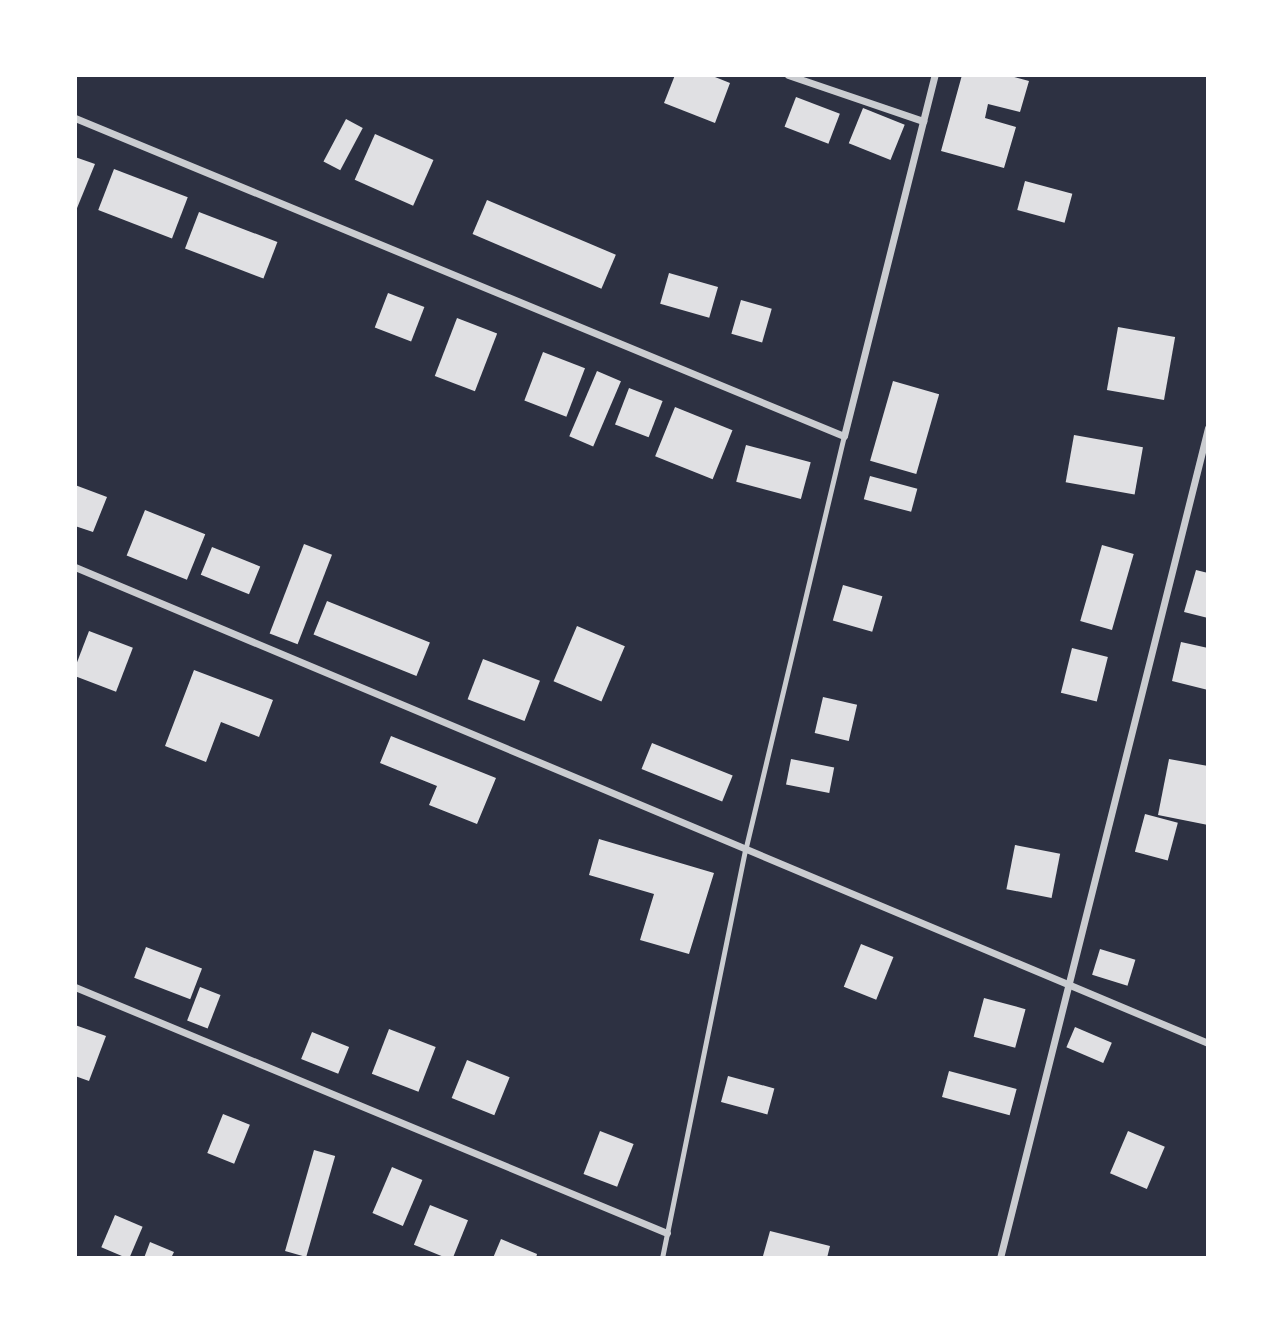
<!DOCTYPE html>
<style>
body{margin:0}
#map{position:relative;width:1283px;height:1333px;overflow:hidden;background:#2d3142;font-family:Manrope,sans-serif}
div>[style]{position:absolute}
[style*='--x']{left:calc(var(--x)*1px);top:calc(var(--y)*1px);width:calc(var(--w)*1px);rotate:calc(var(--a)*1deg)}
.building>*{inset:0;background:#e0e0e3;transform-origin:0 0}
.service>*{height:5px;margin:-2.5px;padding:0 2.5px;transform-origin:2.5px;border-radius:2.5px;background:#caccd0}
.minor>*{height:7px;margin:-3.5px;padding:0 3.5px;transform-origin:3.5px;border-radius:3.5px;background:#caccd0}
span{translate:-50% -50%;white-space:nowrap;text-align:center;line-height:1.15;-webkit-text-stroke:5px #fff;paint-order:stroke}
.frame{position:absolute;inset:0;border:77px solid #fff;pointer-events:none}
</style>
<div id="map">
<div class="building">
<div style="clip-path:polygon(675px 75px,710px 75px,730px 83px,715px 123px,664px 103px)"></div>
<div style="clip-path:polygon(962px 75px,1007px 75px,1029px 81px,1020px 112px,988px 104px,985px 118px,1016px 127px,1004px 168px,941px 151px)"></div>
<div style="left:796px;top:97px;width:47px;height:32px;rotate:21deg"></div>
<div style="left:863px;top:108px;width:45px;height:38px;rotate:22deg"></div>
<div style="left:346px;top:119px;width:19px;height:48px;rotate:28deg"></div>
<div style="left:375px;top:134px;width:64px;height:50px;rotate:24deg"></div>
<div style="clip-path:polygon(75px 157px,95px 164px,75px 213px)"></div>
<div style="left:114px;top:169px;width:79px;height:44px;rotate:21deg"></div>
<div style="left:1025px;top:181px;width:49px;height:30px;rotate:15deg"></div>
<div style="left:487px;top:200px;width:140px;height:37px;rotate:23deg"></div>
<div style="left:199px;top:212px;width:84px;height:39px;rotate:21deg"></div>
<div style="left:669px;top:273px;width:51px;height:32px;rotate:16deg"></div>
<div style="left:388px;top:293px;width:39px;height:37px;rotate:21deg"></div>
<div style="left:741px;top:300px;width:32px;height:35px;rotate:16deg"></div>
<div style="left:457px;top:318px;width:43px;height:62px;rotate:21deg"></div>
<div style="left:1118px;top:327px;width:58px;height:64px;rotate:10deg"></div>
<div style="left:543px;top:352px;width:45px;height:52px;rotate:21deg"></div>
<div style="left:597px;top:371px;width:26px;height:71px;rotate:23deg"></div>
<div style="left:893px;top:381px;width:48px;height:83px;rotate:16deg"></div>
<div style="left:629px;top:388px;width:36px;height:39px;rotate:21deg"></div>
<div style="left:675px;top:407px;width:62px;height:53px;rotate:22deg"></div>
<div style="left:1074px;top:435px;width:70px;height:48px;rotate:10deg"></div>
<div style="left:746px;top:445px;width:67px;height:38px;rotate:15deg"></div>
<div style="left:870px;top:476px;width:49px;height:24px;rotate:15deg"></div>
<div style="clip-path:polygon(75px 485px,107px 497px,93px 532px,75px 526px)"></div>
<div style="left:145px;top:510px;width:65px;height:49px;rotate:22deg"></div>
<div style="left:304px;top:544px;width:30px;height:96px;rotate:21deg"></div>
<div style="left:1102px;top:545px;width:33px;height:79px;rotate:16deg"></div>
<div style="left:212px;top:547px;width:52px;height:30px;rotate:22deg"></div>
<div style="clip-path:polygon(1196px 570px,1208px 573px,1208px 618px,1184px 612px)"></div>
<div style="left:843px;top:585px;width:41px;height:37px;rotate:16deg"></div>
<div style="left:327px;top:601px;width:111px;height:36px;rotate:22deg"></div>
<div style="left:577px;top:626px;width:52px;height:60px;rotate:23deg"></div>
<div style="left:89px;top:631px;width:47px;height:47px;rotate:21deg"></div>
<div style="clip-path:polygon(1181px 642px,1208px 648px,1208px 690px,1172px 681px)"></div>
<div style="left:1072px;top:648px;width:37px;height:46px;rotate:14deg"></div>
<div style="left:483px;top:659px;width:61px;height:43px;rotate:21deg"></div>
<div style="clip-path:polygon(194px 670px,273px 700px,259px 737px,221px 722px,206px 762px,165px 746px)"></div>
<div style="left:823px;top:697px;width:35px;height:37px;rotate:13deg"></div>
<div style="clip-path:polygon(391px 736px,496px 778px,477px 824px,429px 805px,437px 786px,380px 763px)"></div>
<div style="left:652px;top:743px;width:87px;height:28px;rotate:22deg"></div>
<div style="left:791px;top:759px;width:44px;height:26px;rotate:11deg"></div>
<div style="clip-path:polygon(1169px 759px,1208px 766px,1208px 825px,1158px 815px)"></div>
<div style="left:1145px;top:814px;width:34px;height:39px;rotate:15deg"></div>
<div style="clip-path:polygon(599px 839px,714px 873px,689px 954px,640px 940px,654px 894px,589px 875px)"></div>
<div style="left:1015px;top:845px;width:46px;height:45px;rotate:11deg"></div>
<div style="left:861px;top:944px;width:35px;height:46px;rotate:22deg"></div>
<div style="left:146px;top:947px;width:60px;height:33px;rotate:21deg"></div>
<div style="left:1100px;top:949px;width:37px;height:27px;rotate:17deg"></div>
<div style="left:200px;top:987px;width:22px;height:36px;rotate:21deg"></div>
<div style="left:984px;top:998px;width:43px;height:40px;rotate:15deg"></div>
<div style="clip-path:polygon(75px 1025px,106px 1036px,89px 1081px,75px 1076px)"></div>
<div style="left:1075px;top:1027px;width:40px;height:22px;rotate:23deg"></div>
<div style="left:389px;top:1029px;width:50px;height:48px;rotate:21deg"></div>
<div style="left:312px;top:1032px;width:40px;height:29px;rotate:22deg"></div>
<div style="left:467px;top:1060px;width:46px;height:41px;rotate:22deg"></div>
<div style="left:949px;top:1071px;width:70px;height:27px;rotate:15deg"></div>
<div style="left:728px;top:1076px;width:48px;height:27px;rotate:15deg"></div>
<div style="left:223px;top:1114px;width:29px;height:42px;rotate:22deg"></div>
<div style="left:600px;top:1131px;width:36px;height:46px;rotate:21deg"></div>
<div style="left:1128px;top:1131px;width:40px;height:46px;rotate:23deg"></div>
<div style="left:314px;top:1150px;width:22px;height:105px;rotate:16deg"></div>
<div style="left:392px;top:1167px;width:33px;height:50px;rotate:23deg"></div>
<div style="left:430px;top:1205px;width:41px;height:43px;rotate:22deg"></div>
<div style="left:115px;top:1215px;width:30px;height:35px;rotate:23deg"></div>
<div style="clip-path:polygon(770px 1231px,830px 1246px,827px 1258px,763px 1256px)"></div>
<div style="clip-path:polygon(501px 1239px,537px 1254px,536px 1258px,493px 1258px)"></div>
<div style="clip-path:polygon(150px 1242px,174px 1252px,171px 1258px,144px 1258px)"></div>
</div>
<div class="service">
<div style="--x:662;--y:1258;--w:415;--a:-78.5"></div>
<div style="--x:745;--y:851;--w:427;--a:-76.6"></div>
</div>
<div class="minor">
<div style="--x:788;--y:75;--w:143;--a:18.8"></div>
<div style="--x:75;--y:118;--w:832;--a:22.47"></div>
<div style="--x:844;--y:436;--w:372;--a:-75.9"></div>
<div style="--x:75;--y:567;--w:1229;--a:22.79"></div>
<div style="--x:75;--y:987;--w:641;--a:22.56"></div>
<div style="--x:1000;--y:1258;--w:856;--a:-75.93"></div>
</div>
<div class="frame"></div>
</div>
